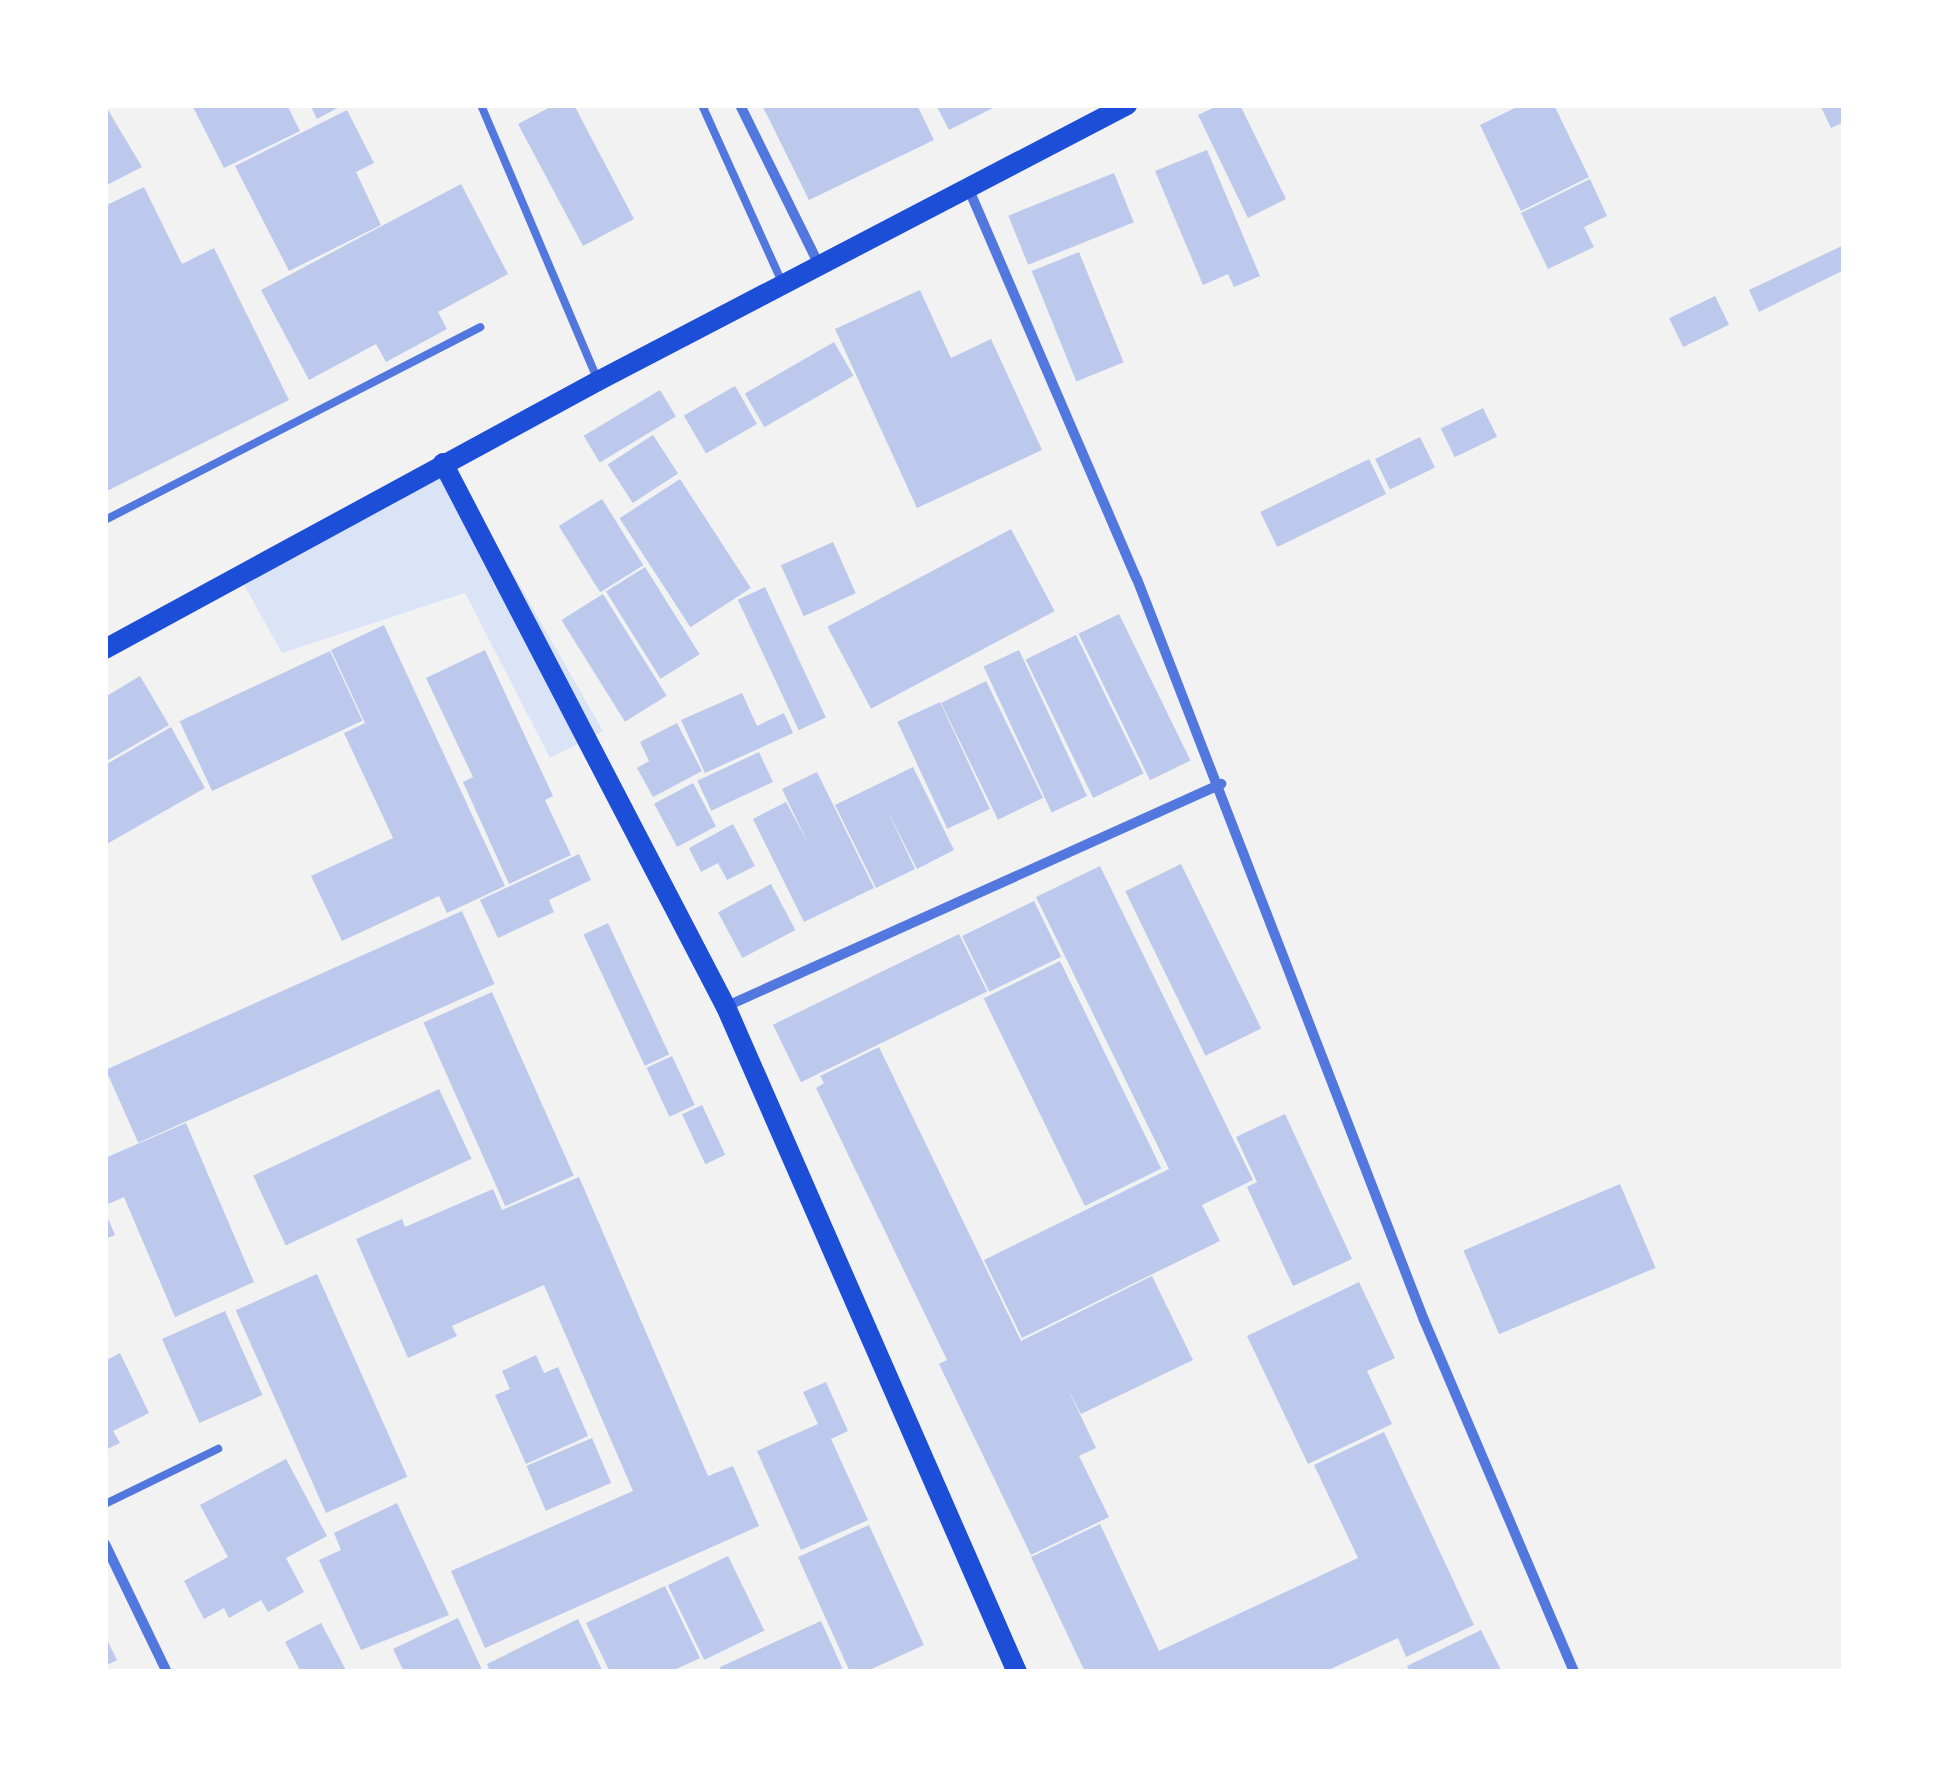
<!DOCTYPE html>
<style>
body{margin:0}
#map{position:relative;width:1949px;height:1777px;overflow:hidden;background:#f2f2f2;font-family:Commissioner,sans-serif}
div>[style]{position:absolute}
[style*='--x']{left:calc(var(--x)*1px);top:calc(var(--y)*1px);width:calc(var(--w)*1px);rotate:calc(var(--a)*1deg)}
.green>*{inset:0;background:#dbe4f7}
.building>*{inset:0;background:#bdc9ec;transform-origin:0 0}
.service>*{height:8px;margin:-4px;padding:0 4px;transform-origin:4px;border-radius:4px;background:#5277de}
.minor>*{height:10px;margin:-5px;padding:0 5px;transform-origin:5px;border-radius:5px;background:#5277de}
.secondary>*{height:20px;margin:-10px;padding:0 10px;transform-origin:10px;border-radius:10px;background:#1d4ed8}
span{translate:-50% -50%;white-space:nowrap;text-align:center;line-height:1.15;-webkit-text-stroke:10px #fff;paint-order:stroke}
.frame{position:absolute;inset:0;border:108px solid #fff;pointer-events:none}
</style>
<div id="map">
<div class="green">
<div style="clip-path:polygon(447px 458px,603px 731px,550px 758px,465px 593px,282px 653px,235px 569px)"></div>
</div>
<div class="building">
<div style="clip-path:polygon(105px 105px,142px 167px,105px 186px)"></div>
<div style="clip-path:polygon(192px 105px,287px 105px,300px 131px,224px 168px)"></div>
<div style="clip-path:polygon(310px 105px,343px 105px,317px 119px)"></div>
<div style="clip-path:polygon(554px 105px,574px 105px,634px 219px,583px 246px,518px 124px)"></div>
<div style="clip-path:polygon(762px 105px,917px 105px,934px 140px,809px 200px)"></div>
<div style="clip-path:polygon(936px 105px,999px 105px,949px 130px)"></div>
<div style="clip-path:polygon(1219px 105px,1240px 105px,1286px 199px,1248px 218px,1198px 115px)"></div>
<div style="clip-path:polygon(1521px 105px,1554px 105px,1589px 177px,1521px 211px,1480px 125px)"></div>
<div style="clip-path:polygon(1820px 105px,1844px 105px,1844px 122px,1831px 128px)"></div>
<div style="clip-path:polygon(347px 110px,374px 163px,356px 172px,381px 225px,289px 271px,235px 166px)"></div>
<div style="clip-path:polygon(1207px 150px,1260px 276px,1234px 287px,1228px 274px,1203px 285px,1155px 171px)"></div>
<div style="left:1114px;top:173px;width:53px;height:114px;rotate:68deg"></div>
<div style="clip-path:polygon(1590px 179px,1607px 216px,1584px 227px,1594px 247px,1548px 269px,1521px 213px)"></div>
<div style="clip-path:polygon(461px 184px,508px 274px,438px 312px,447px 329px,386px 362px,376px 344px,309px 380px,261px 290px)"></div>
<div style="clip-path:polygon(144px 187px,182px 264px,214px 248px,289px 400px,105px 492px,105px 206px)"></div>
<div style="clip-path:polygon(1844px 245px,1844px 270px,1759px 312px,1749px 290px)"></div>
<div style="left:1079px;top:252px;width:119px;height:51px;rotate:68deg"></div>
<div style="clip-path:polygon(920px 290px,951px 358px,991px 339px,1042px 450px,917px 508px,835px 329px)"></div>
<div style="left:1715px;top:296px;width:32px;height:51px;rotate:64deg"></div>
<div style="left:834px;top:342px;width:39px;height:103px;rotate:60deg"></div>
<div style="left:735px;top:386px;width:44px;height:59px;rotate:60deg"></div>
<div style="left:660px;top:390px;width:31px;height:89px;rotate:59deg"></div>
<div style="left:1483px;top:408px;width:32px;height:47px;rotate:64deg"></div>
<div style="left:653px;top:435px;width:46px;height:54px;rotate:57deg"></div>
<div style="left:1420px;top:437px;width:34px;height:50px;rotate:64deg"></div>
<div style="left:1369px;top:459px;width:39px;height:121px;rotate:64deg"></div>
<div style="left:680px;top:479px;width:130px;height:72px;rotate:57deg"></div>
<div style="left:602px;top:499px;width:78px;height:51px;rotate:58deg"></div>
<div style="left:1011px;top:529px;width:93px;height:208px;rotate:62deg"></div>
<div style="left:833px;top:542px;width:56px;height:57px;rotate:66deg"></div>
<div style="left:645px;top:567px;width:103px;height:46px;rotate:58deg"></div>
<div style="left:765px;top:587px;width:144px;height:30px;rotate:65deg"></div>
<div style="left:603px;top:594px;width:120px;height:49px;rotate:58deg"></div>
<div style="left:1119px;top:614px;width:163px;height:45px;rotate:64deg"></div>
<div style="clip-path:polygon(384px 625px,505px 886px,447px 913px,439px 896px,342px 941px,311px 876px,393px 838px,344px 733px,365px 723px,331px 650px)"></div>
<div style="left:1076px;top:635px;width:154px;height:56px;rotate:64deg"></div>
<div style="clip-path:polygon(485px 650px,553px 796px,545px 800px,571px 855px,509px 884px,463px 782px,473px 777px,426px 678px)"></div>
<div style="left:1019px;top:650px;width:161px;height:39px;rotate:65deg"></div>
<div style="left:330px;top:651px;width:77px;height:166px;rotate:65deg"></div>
<div style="clip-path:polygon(140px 676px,169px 725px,105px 762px,105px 697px)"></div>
<div style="left:986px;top:681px;width:130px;height:50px;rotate:64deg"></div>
<div style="clip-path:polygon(742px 693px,757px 726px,784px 713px,793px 733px,705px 773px,681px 720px)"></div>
<div style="left:940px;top:702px;width:118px;height:47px;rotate:65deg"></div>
<div style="clip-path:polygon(677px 723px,702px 771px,653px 797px,637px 768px,649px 761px,640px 742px)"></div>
<div style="clip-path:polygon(171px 727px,205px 788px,105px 845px,105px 765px)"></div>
<div style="left:759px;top:752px;width:33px;height:68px;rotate:65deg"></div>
<div style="clip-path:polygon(913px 767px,954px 850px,917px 869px,886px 808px,915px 869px,876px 888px,835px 805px)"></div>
<div style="clip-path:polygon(817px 772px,874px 888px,804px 922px,753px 819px,786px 802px,808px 843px,782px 789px)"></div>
<div style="left:693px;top:783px;width:49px;height:44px;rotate:62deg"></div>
<div style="clip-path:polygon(733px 824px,755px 866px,727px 880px,718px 863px,701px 872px,689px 848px)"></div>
<div style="clip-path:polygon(579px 854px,591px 880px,549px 900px,554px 912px,498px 938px,480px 900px)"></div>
<div style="left:1181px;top:864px;width:183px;height:62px;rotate:64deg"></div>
<div style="clip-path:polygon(1100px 866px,1253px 1180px,1202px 1205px,1220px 1241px,1022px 1338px,984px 1260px,1169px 1169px,1036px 897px)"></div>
<div style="left:771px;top:884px;width:52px;height:60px;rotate:62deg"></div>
<div style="left:1034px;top:901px;width:62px;height:80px;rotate:64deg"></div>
<div style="left:462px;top:911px;width:80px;height:390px;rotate:66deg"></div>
<div style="left:608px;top:923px;width:145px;height:27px;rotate:65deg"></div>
<div style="left:959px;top:934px;width:64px;height:207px;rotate:64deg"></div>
<div style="left:1060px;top:961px;width:231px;height:85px;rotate:64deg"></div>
<div style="left:492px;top:992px;width:201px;height:75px;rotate:66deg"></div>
<div style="clip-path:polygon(879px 1047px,1021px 1341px,1152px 1276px,1193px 1360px,1081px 1414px,1067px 1387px,1096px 1448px,1079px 1456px,1109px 1517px,1031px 1555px,939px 1364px,947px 1360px,816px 1088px,824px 1083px,820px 1076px)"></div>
<div style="left:672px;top:1056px;width:54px;height:28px;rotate:65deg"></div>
<div style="left:439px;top:1089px;width:77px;height:205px;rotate:65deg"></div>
<div style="left:702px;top:1105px;width:55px;height:22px;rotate:65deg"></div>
<div style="clip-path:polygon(1285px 1114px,1352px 1259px,1293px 1286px,1247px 1187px,1257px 1182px,1236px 1137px)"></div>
<div style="clip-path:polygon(186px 1123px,254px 1282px,175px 1317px,124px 1197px,106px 1205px,105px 1158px)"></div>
<div style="clip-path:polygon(579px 1177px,708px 1476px,733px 1466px,759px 1526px,485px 1648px,451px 1571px,633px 1491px,544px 1285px,452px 1326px,457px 1336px,408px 1358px,356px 1239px,402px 1219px,405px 1227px,493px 1189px,502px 1210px)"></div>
<div style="left:1620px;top:1184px;width:91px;height:170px;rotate:67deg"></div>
<div style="clip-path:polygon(105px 1211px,115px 1235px,105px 1239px)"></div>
<div style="left:317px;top:1274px;width:222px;height:89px;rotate:66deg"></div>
<div style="clip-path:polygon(1359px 1282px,1395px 1358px,1367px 1371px,1392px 1424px,1308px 1464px,1247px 1336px)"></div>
<div style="left:225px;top:1311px;width:92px;height:69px;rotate:66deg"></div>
<div style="clip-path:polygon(120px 1353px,149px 1413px,113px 1431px,120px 1443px,105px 1450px,105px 1361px)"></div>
<div style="clip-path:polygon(536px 1355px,544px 1373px,558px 1367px,588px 1436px,526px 1464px,495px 1395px,510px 1389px,502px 1371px)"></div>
<div style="clip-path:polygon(826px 1382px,848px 1431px,831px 1439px,868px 1520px,801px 1550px,757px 1451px,818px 1424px,803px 1392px)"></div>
<div style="clip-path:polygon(1384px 1432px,1474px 1625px,1406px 1657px,1398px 1638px,1324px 1672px,1085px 1672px,1031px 1557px,1100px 1524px,1159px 1651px,1358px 1558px,1314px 1465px)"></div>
<div style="left:592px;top:1438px;width:49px;height:71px;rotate:67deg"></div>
<div style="clip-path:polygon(286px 1459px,327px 1536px,286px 1558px,304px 1592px,268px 1612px,261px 1600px,229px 1618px,224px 1608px,204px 1619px,184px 1581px,228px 1557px,200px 1505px)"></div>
<div style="clip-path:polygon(397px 1503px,449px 1615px,361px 1650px,319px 1560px,341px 1550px,334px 1533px)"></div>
<div style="clip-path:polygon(869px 1525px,924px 1645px,865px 1672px,850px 1672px,798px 1557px)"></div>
<div style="left:728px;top:1556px;width:83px;height:67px;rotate:64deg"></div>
<div style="clip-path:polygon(665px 1586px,700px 1658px,670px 1672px,610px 1672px,586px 1623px)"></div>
<div style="clip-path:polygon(458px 1618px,483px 1672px,404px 1672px,393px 1649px)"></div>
<div style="clip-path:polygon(578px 1619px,603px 1672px,490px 1672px,487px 1664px)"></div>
<div style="clip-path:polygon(821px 1621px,844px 1672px,722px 1672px,720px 1667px)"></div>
<div style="clip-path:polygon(321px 1623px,347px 1672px,301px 1672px,285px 1642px)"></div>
<div style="clip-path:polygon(1481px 1630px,1502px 1672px,1410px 1672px,1407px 1666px)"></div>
<div style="clip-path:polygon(105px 1636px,117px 1660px,105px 1666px)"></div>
</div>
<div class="service">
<div style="--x:481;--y:105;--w:300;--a:67"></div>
<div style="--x:702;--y:105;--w:196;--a:65.7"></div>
<div style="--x:105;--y:520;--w:422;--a:-27.2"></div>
<div style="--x:105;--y:1504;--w:126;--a:-26"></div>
</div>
<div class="minor">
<div style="--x:740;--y:105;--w:178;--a:63.7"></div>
<div style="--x:970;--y:192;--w:421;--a:66.7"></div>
<div style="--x:1137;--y:579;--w:795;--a:68.83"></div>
<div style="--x:1424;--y:1320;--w:383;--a:66.9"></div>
<div style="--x:727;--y:1006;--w:542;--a:-24.2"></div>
<div style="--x:105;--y:1544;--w:142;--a:64.2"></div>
</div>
<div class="secondary">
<div style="--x:443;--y:463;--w:613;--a:62.52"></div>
<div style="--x:726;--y:1007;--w:726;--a:66.37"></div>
<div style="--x:105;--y:649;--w:561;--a:-28.53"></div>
<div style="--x:598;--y:381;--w:597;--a:-27.55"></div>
</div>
<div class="frame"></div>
</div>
